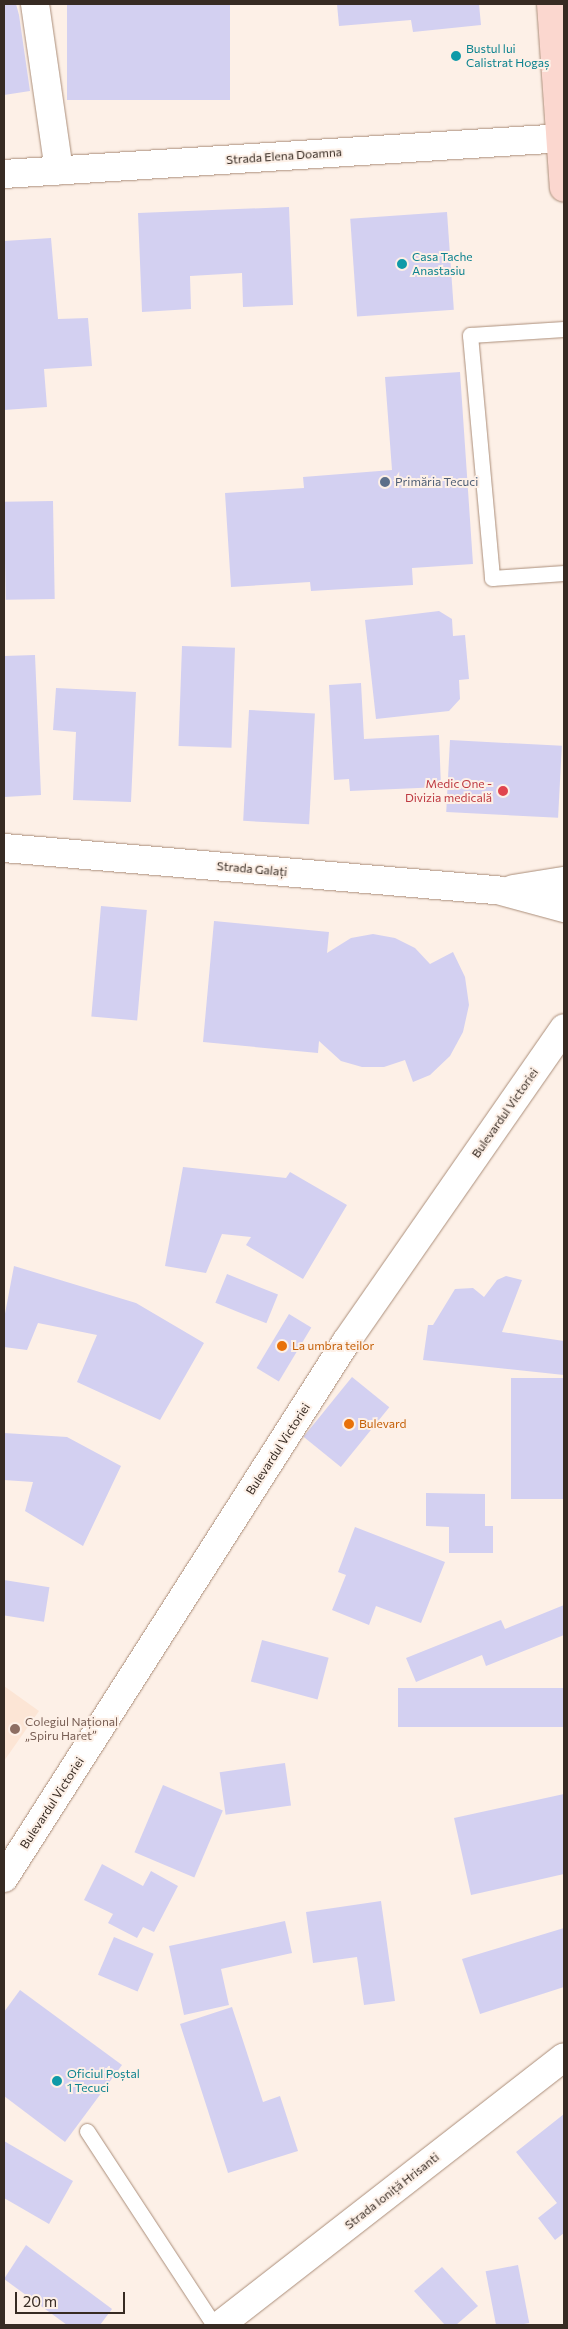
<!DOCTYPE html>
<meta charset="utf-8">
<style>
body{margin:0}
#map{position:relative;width:568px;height:2329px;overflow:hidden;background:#fdf0e7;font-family:Commissioner,sans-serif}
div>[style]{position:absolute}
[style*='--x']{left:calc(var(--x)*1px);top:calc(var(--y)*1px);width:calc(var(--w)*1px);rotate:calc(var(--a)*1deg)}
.built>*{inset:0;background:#fce5d5}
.building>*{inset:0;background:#d3d0f1;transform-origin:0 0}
.roads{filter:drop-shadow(0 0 1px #ab8e7a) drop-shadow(0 0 1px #ab8e7a)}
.service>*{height:15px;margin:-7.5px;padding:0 7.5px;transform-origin:7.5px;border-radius:7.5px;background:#fff}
.minor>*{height:28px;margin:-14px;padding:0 14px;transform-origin:14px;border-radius:14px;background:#fff}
.tertiary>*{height:28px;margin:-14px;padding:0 14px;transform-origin:14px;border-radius:14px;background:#fff}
.primary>*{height:28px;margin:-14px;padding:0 14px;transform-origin:14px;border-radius:14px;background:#fbd7cf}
.dots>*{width:14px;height:14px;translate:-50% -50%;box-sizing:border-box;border:2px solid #fdf0e7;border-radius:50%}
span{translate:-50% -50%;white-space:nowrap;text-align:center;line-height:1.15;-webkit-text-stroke:4px #fdf0e7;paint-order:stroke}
.culture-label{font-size:12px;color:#0d838f}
.left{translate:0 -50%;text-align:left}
.street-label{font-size:12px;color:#372b23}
.service-label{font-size:12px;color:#4e5e75}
.health-label{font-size:12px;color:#be3a42}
.right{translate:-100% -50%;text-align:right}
.food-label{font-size:12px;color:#c56008}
.education-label{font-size:12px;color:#785e54}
.frame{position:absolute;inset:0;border:5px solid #372b23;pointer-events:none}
.scale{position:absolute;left:15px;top:2292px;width:110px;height:22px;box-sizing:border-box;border:2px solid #372b23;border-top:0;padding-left:6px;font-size:15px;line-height:18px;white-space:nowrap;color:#372b23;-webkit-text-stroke:4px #fdf0e7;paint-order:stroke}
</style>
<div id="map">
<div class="built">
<div style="clip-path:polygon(4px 1686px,39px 1711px,4px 1761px)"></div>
</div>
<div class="building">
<div style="clip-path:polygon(4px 4px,16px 4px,19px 15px,30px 91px,4px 95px)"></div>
<div style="left:67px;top:4px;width:163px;height:96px"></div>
<div style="clip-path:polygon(337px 4px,479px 4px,481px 25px,413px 32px,411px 20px,339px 26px)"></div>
<div style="clip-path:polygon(289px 207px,293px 305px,243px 307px,242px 273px,190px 276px,191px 309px,142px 312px,138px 213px)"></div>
<div style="left:447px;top:212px;width:98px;height:97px;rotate:86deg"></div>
<div style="clip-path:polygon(51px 238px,58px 319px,88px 318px,92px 366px,44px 369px,47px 407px,4px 410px,4px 241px)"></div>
<div style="clip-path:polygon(460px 372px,473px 564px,412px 568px,413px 585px,311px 591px,310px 582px,231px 587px,225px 493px,304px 488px,303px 477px,392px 470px,385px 377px)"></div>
<div style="left:53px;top:501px;width:98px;height:49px;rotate:89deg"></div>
<div style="clip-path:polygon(439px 611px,452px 619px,453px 636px,465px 635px,469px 679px,459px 680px,460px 699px,449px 711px,376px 719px,365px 620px)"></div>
<div style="left:182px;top:646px;width:53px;height:100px;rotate:2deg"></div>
<div style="clip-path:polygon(35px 655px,41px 795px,4px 797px,4px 656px)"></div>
<div style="clip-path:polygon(361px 683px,364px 739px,439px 735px,441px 787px,350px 791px,349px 779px,334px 780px,329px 685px)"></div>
<div style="clip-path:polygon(56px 688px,136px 692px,131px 802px,73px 800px,76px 732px,53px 730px)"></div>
<div style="left:249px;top:710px;width:66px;height:111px;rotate:3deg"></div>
<div style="left:450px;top:740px;width:112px;height:72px;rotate:3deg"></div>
<div style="left:101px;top:906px;width:46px;height:111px;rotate:5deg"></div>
<div style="clip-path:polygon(214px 921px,329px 932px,327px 953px,351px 938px,373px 934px,395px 938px,415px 948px,430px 964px,453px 952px,465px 977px,469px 1005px,463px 1032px,450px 1056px,430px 1075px,413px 1082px,405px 1060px,384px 1067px,362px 1067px,341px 1061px,319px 1041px,318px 1053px,203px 1042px)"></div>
<div style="clip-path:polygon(183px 1167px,286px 1178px,290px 1172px,347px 1205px,303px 1279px,246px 1245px,251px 1237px,222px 1234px,206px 1273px,165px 1266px)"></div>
<div style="clip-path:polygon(14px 1266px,136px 1303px,204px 1343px,160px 1420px,77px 1382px,97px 1335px,38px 1323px,27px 1350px,4px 1347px,4px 1319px)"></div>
<div style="left:227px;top:1274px;width:55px;height:31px;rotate:22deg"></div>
<div style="clip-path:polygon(506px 1276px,522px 1280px,502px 1332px,564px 1341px,564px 1375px,423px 1360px,428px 1325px,433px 1325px,455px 1289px,473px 1288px,484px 1297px,497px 1280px)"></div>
<div style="left:289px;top:1314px;width:26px;height:63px;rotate:31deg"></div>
<div style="left:352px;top:1377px;width:48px;height:77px;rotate:39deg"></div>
<div style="left:564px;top:1378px;width:121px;height:53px;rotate:90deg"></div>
<div style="clip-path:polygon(4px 1433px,67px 1437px,121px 1466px,83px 1546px,25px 1511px,33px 1482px,4px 1480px)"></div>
<div style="clip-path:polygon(426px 1493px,485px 1494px,485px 1526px,493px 1526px,493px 1553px,449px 1553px,449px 1527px,426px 1526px)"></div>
<div style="clip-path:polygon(355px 1527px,445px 1562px,421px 1623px,376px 1606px,369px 1625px,332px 1610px,346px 1575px,338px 1572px)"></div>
<div style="left:4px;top:1580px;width:46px;height:35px;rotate:9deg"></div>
<div style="clip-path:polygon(564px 1605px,564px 1635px,486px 1666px,482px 1655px,416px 1682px,406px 1658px,501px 1620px,505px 1629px)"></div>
<div style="left:262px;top:1640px;width:69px;height:43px;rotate:15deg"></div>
<div style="left:564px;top:1688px;width:39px;height:166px;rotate:90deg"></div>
<div style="left:285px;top:1763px;width:43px;height:66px;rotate:82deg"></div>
<div style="left:163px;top:1785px;width:65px;height:73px;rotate:23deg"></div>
<div style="clip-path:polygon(564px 1794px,564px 1874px,471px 1895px,454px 1818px)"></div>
<div style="clip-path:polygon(102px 1864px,143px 1886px,151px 1871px,178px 1886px,154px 1932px,143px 1927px,137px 1938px,108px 1923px,113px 1914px,84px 1900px)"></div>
<div style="clip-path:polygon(381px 1901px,395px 2001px,364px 2005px,357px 1957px,313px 1963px,306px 1912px)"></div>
<div style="clip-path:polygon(285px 1921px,292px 1953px,221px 1969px,229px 2005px,184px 2015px,169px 1946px)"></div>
<div style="clip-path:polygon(564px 1928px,564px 1987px,480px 2014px,462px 1959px)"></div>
<div style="left:114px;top:1937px;width:43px;height:41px;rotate:23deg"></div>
<div style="clip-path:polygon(20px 1990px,122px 2065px,65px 2142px,4px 2096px,4px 2012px)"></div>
<div style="clip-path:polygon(232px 2007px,263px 2102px,280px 2096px,298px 2151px,228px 2173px,180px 2024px)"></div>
<div style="clip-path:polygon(564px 2114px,564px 2233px,555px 2240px,538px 2218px,557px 2203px,516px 2152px)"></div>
<div style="clip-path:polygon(4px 2141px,73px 2181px,49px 2224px,4px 2198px)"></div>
<div style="clip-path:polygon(26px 2245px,112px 2309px,100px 2325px,67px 2325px,4px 2279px)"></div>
<div style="left:518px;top:2265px;width:59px;height:33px;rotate:79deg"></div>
<div style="clip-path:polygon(442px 2267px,478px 2306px,456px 2325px,445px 2325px,414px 2291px)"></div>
</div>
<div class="roads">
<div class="service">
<div style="--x:564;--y:329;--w:94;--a:176.3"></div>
<div style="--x:470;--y:335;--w:244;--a:84.8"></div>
<div style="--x:492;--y:578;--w:72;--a:-4"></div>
<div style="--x:87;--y:2131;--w:232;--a:56.8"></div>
</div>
<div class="minor">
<div style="--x:35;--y:4;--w:168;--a:81.8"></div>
<div style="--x:220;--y:2325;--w:436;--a:-37.9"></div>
</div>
<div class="tertiary">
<div style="--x:4;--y:174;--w:561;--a:-3.68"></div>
<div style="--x:4;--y:848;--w:499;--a:4.9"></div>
<div style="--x:501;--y:891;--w:65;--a:15.1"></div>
<div style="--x:513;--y:889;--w:52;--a:-8.9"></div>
<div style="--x:4;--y:1878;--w:636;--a:-57.46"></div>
<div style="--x:346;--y:1342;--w:382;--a:-55.2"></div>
</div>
<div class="primary">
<div style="--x:551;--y:4;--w:184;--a:86"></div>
</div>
</div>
<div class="dots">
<div style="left:456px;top:56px;background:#0f9aa8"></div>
<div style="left:402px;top:264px;background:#0f9aa8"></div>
<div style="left:385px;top:482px;background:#5c6f8a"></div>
<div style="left:503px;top:791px;background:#e0444e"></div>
<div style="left:282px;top:1346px;background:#e8710a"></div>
<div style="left:349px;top:1424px;background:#e8710a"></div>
<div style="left:15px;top:1729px;background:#8d6e63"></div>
<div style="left:57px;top:2081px;background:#0f9aa8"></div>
</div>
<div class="culture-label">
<span class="left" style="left:466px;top:56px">Bustul lui<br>Calistrat Hogaș</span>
<span class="left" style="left:412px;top:264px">Casa Tache<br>Anastasiu</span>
<span class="left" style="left:67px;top:2081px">Oficiul Poștal<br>1 Tecuci</span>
</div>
<div class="street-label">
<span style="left:284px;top:156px;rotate:-4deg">Strada Elena Doamna</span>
<span style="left:252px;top:869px;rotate:5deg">Strada Galați</span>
<span style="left:505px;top:1113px;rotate:-55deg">Bulevardul Victoriei</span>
<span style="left:278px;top:1449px;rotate:-57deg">Bulevardul Victoriei</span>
<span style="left:52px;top:1803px;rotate:-57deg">Bulevardul Victoriei</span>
<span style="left:392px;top:2191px;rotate:-38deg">Strada Ioniță Hrisanti</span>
</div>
<div class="service-label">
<span class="left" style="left:395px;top:482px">Primăria Tecuci</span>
</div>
<div class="health-label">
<span class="right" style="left:492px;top:791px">Medic One -<br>Divizia medicală</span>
</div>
<div class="food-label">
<span class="left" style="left:292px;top:1346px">La umbra teilor</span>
<span class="left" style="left:359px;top:1424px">Bulevard</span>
</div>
<div class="education-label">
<span class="left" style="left:25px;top:1729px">Colegiul Național<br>„Spiru Haret”</span>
</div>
<div class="frame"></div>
<div class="scale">20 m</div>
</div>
